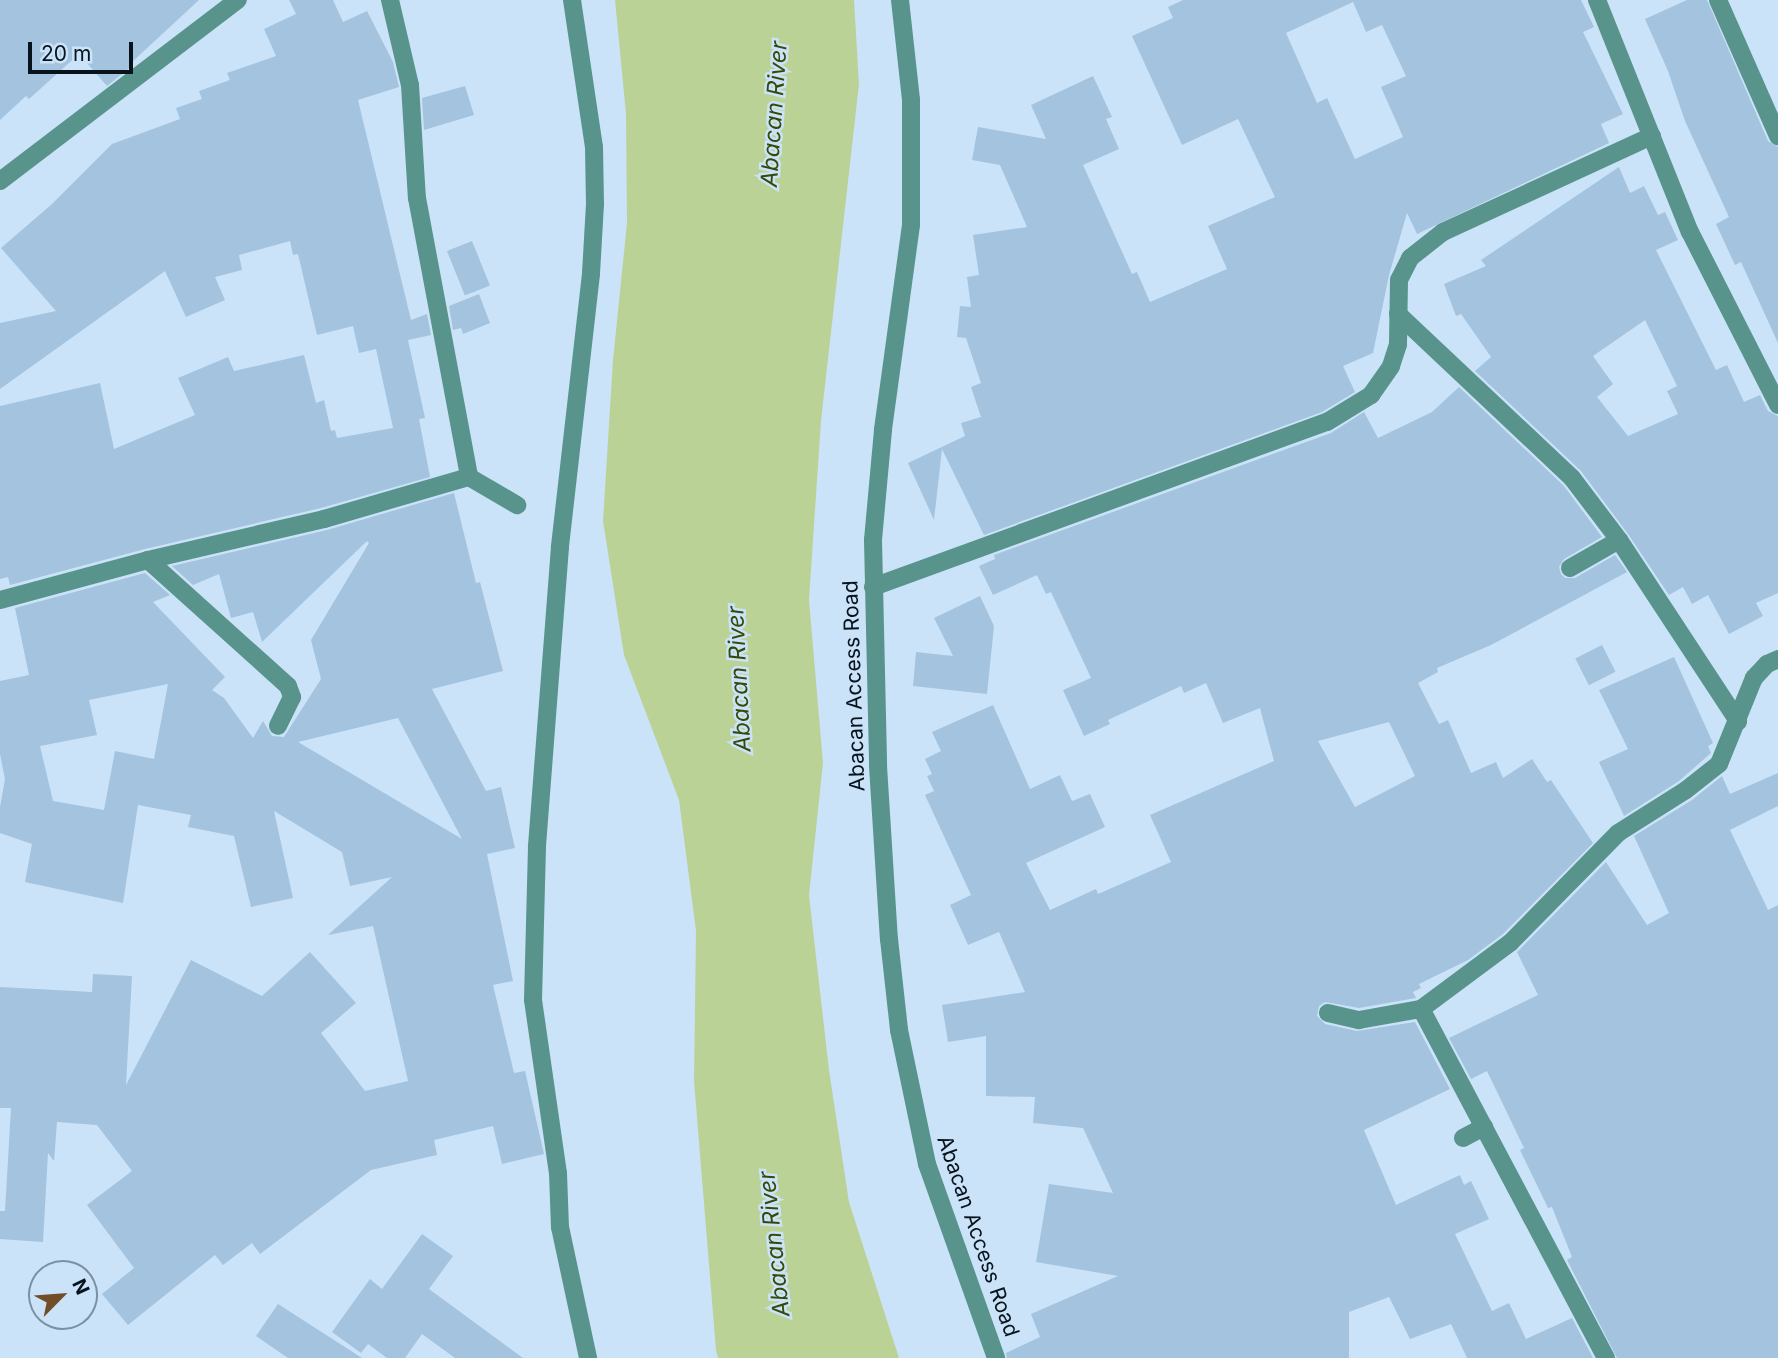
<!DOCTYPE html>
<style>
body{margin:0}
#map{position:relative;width:1778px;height:1358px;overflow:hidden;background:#cae3f9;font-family:Inter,sans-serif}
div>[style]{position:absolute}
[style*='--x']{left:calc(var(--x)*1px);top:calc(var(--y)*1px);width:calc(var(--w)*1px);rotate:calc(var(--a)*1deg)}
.water>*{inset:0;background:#bbd297}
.building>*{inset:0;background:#a4c3de;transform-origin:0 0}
.minor>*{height:18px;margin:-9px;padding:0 9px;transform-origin:9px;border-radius:9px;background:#58948c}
span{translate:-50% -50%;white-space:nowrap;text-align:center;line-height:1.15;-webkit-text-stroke:5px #cae3f9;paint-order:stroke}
.street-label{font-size:21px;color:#08131c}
.water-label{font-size:23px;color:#364907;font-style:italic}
.north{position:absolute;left:28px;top:1260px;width:70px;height:70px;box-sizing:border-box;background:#cae3f9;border:2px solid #7c90a1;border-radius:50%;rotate:65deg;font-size:19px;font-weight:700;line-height:28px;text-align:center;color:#08131c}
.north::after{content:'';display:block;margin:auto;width:24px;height:32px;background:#724e28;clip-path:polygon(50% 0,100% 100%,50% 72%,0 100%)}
.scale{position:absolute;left:28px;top:42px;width:105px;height:32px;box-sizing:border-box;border:4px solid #08131c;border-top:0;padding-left:9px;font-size:21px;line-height:24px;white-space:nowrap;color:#08131c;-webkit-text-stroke:5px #cae3f9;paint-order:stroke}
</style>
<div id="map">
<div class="water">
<div style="clip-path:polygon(615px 0,854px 0,859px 84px,821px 421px,809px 600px,823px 763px,809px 895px,829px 1070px,849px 1202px,899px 1358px,718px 1358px,716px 1350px,694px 1081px,696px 931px,679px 800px,624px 655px,603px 521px,613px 360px,627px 223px,626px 114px)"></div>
</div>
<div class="building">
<div style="clip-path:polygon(0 0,199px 0,131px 63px,133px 65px,107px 86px,79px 54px,29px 99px,26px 96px,0 120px)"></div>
<div style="clip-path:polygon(289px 0,333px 0,343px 22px,367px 11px,393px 62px,399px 87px,358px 100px,411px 320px,427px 314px,431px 335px,408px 340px,425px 418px,419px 419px,430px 477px,321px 508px,145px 549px,10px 585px,8px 577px,0 579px,0 406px,100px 383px,114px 449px,195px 415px,178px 378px,228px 357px,234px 371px,304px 355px,316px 403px,324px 400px,331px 431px,335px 430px,337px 438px,393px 428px,376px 349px,359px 353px,353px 326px,317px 335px,298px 254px,293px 255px,290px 241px,239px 255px,242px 270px,215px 277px,225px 300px,186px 317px,165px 271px,0 389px,0 323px,56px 311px,1px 248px,52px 204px,112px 144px,180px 119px,176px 108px,202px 99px,199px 91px,230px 80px,227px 73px,276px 56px,264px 29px,296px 14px)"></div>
<div style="clip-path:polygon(evenodd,1183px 0,1581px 0,1594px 27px,1583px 32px,1623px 114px,1601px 124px,1609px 143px,1417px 234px,1407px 213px,1389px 275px,1373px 353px,1343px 366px,1355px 392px,1322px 412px,984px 535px,942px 449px,934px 520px,908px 463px,965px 436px,961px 423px,981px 417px,971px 387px,981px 383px,966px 338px,957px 337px,960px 306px,971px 307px,967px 277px,979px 275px,973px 235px,1027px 227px,1000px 165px,972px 160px,978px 127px,1046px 139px,1031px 105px,1093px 76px,1112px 117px,1106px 119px,1119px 149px,1083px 165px,1132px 274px,1137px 272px,1150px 302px,1227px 269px,1208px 226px,1275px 197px,1238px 119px,1182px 145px,1132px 36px,1173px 18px,1168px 7px,1183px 0,1353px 2px,1366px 32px,1382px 25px,1406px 76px,1381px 87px,1403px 137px,1355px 159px,1327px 98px,1317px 103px,1286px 33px,1353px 2px)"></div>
<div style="clip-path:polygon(1687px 0,1707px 0,1768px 141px,1778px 147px,1778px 343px,1741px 262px,1735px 265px,1716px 224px,1729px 217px,1685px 121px,1668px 71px,1645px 19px)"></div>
<div style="clip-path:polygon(465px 86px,474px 115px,424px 130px,422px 98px)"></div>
<div style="clip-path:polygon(evenodd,1619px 167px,1630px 193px,1644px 186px,1658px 215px,1665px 212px,1678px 240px,1656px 250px,1716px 370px,1727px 365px,1744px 402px,1760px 395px,1768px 411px,1778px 416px,1778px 593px,1756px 603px,1763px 616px,1729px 634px,1708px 595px,1692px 604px,1683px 587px,1669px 595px,1628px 534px,1581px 471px,1475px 371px,1491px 357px,1461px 314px,1456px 316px,1444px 284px,1486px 266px,1481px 260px,1619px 167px,1645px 320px,1677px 386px,1667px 391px,1678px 414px,1628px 436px,1597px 397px,1613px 384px,1593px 356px,1645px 320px)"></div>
<div style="left:472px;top:241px;width:48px;height:27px;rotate:68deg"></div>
<div style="clip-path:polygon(479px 294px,490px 323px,463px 334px,461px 328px,453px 330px,449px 306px)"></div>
<div style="clip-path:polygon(evenodd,1459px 387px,1564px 486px,1602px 537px,1564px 559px,1559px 567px,1561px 574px,1565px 578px,1575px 578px,1615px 555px,1627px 572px,1491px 645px,1437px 668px,1438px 672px,1418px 683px,1439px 724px,1448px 720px,1471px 773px,1496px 762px,1503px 778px,1532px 759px,1547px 782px,1551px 780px,1593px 843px,1503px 934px,1468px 960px,1419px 984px,1421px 988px,1413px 992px,1416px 998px,1359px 1008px,1325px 1002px,1319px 1006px,1317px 1016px,1325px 1024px,1357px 1031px,1415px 1022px,1450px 1089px,1364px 1130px,1396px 1205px,1460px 1175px,1464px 1185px,1471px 1181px,1489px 1219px,1455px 1234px,1492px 1311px,1509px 1303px,1526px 1339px,1572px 1318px,1593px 1358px,1467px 1358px,1451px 1324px,1410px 1339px,1389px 1297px,1349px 1312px,1349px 1358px,1007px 1358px,1006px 1353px,1040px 1337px,1031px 1314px,1118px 1276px,1036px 1262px,1049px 1184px,1113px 1193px,1083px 1128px,1033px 1123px,1035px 1097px,986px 1096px,986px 1036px,948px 1042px,942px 1005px,1025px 992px,999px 932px,968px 945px,950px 905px,971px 895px,925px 795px,934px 791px,927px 776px,932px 774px,925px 759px,941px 751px,932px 732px,993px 705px,1030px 789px,1060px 775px,1072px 801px,1090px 794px,1105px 827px,1026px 863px,1050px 910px,1096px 889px,1098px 894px,1171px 862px,1150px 815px,1274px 761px,1260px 708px,1223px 723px,1206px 683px,1184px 693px,1181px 686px,1108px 720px,1110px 724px,1084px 736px,1063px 690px,1091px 678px,1051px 592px,1046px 594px,1037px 575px,993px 595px,979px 566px,995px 559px,994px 555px,1331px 433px,1364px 412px,1378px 438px,1432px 412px,1459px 387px,1389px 722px,1415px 776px,1355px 807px,1318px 741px,1389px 722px)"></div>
<div style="clip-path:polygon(evenodd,454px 493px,476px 583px,480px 582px,503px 671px,432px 689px,486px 791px,501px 787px,515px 848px,487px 854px,513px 981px,493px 985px,514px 1073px,525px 1071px,544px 1154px,502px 1164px,493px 1126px,434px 1140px,437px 1155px,371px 1170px,260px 1254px,252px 1243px,223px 1265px,215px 1255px,128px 1325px,102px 1294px,134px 1268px,87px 1205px,132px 1171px,97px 1125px,57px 1122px,54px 1161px,48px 1153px,43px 1242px,0 1239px,0 1211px,5px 1211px,11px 1108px,0 1108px,0 987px,92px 992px,93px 974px,132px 976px,126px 1085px,191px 960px,262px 996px,310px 952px,356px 1003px,321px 1033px,365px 1091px,408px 1081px,373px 926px,328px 935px,392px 877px,350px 886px,342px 852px,274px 811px,293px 898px,251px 907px,234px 836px,188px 827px,191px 815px,138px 805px,123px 903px,25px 882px,32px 844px,0 833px,0 807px,5px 779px,0 754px,0 681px,29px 675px,15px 608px,145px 573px,170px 595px,153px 602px,225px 677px,212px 690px,224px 698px,253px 738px,263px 721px,272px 736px,284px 737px,321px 679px,311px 640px,369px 543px,367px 541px,262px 642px,253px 612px,231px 618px,219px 574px,193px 585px,172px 566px,327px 530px,454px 493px,168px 684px,154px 759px,115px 751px,104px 810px,53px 801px,40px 746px,97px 735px,89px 700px,168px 684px,454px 493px,398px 718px,462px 839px,298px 742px,398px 718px)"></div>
<div style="clip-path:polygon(980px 596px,994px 626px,987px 694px,913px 686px,916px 652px,953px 656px,934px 618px)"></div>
<div style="left:1602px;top:645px;width:30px;height:30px;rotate:63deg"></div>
<div style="clip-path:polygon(1674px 657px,1713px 743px,1708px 746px,1711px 753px,1679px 781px,1624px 816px,1599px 762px,1628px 749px,1599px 690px)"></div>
<div style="clip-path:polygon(1778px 773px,1778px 806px,1730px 830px,1768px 910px,1778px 905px,1778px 1358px,1617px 1358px,1567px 1260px,1572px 1257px,1552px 1207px,1548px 1208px,1520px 1150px,1524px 1148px,1487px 1071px,1471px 1079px,1449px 1038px,1538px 995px,1517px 952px,1606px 862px,1647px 925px,1669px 913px,1634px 836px,1692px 800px,1722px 776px,1730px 794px)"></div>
<div style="clip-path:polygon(422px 1234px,453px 1256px,429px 1289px,523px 1358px,455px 1358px,422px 1334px,405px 1358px,387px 1358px,368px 1344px,361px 1353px,332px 1332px,370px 1279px,382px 1289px)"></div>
<div style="clip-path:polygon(278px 1304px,362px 1358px,288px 1358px,256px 1336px)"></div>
</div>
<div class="minor">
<div style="--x:390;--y:0;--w:87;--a:76.8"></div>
<div style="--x:410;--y:85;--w:113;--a:86.5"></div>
<div style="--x:417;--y:198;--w:284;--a:79.4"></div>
<div style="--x:469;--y:477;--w:56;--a:30.3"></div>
<div style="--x:572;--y:0;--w:149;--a:81.5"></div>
<div style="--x:594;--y:147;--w:57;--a:89"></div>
<div style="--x:595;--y:204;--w:70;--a:93.3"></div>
<div style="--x:591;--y:274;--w:275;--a:96.5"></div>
<div style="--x:560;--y:547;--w:301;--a:94.4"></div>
<div style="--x:537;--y:847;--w:153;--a:91.5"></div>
<div style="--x:533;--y:1000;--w:175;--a:81.8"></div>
<div style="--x:558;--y:1173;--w:54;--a:87.9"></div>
<div style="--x:560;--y:1227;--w:134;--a:77.9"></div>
<div style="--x:900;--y:0;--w:101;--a:83.7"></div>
<div style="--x:911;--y:100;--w:125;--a:90"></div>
<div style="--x:911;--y:225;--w:207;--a:97.8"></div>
<div style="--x:883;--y:430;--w:110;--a:95.2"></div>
<div style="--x:873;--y:540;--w:226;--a:88.7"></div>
<div style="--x:878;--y:766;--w:173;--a:86.4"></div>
<div style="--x:889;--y:939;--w:92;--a:83.7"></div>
<div style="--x:899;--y:1030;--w:137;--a:78.2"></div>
<div style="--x:927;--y:1164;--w:206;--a:70.4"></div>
<div style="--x:1597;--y:0;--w:250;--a:68.2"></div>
<div style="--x:1690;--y:232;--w:194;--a:63"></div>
<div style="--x:1718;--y:0;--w:149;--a:66.2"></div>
<div style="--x:0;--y:181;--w:299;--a:-37.3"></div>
<div style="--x:1398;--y:314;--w:239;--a:43.3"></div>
<div style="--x:1572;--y:478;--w:78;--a:52.8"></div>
<div style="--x:1619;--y:540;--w:217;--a:56.7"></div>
<div style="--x:148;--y:560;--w:188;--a:42"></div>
<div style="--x:288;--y:686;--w:12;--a:70"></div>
<div style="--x:292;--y:697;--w:32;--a:116"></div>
<div style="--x:1570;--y:568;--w:56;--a:-29.7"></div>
<div style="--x:873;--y:587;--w:483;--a:-20"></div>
<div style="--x:1327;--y:422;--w:52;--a:-31.5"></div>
<div style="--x:1371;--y:395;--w:35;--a:-55"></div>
<div style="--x:1391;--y:366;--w:23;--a:-72"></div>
<div style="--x:1398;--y:344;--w:64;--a:-89.1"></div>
<div style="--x:1399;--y:280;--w:25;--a:-63"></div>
<div style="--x:1410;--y:258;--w:42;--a:-38.2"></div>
<div style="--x:1443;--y:232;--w:230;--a:-24.7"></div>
<div style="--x:0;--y:600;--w:153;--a:-15.1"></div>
<div style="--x:148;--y:560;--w:181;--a:-13.1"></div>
<div style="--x:324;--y:519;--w:151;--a:-16.2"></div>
<div style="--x:1328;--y:1013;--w:32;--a:13"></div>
<div style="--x:1359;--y:1020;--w:63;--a:-10.1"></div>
<div style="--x:1463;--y:1138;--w:24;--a:-28"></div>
<div style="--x:1606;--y:1358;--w:395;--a:-117.9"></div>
<div style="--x:1421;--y:1009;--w:111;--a:-36.6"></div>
<div style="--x:1510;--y:943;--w:154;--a:-45.5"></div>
<div style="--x:1618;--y:833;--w:80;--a:-32.3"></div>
<div style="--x:1686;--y:790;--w:42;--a:-38.2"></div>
<div style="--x:1719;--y:764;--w:93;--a:-67.9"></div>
<div style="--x:1754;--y:678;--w:19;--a:-47"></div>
<div style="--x:1767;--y:664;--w:12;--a:-24"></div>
</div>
<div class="street-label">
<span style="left:854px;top:686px;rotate:-92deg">Abacan Access Road</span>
<span style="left:978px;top:1236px;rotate:71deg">Abacan Access Road</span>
</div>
<div class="water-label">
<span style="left:774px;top:114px;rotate:-86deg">Abacan River</span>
<span style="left:739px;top:679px;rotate:-93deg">Abacan River</span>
<span style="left:774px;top:1244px;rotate:-96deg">Abacan River</span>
</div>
<div class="north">N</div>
<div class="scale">20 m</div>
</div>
